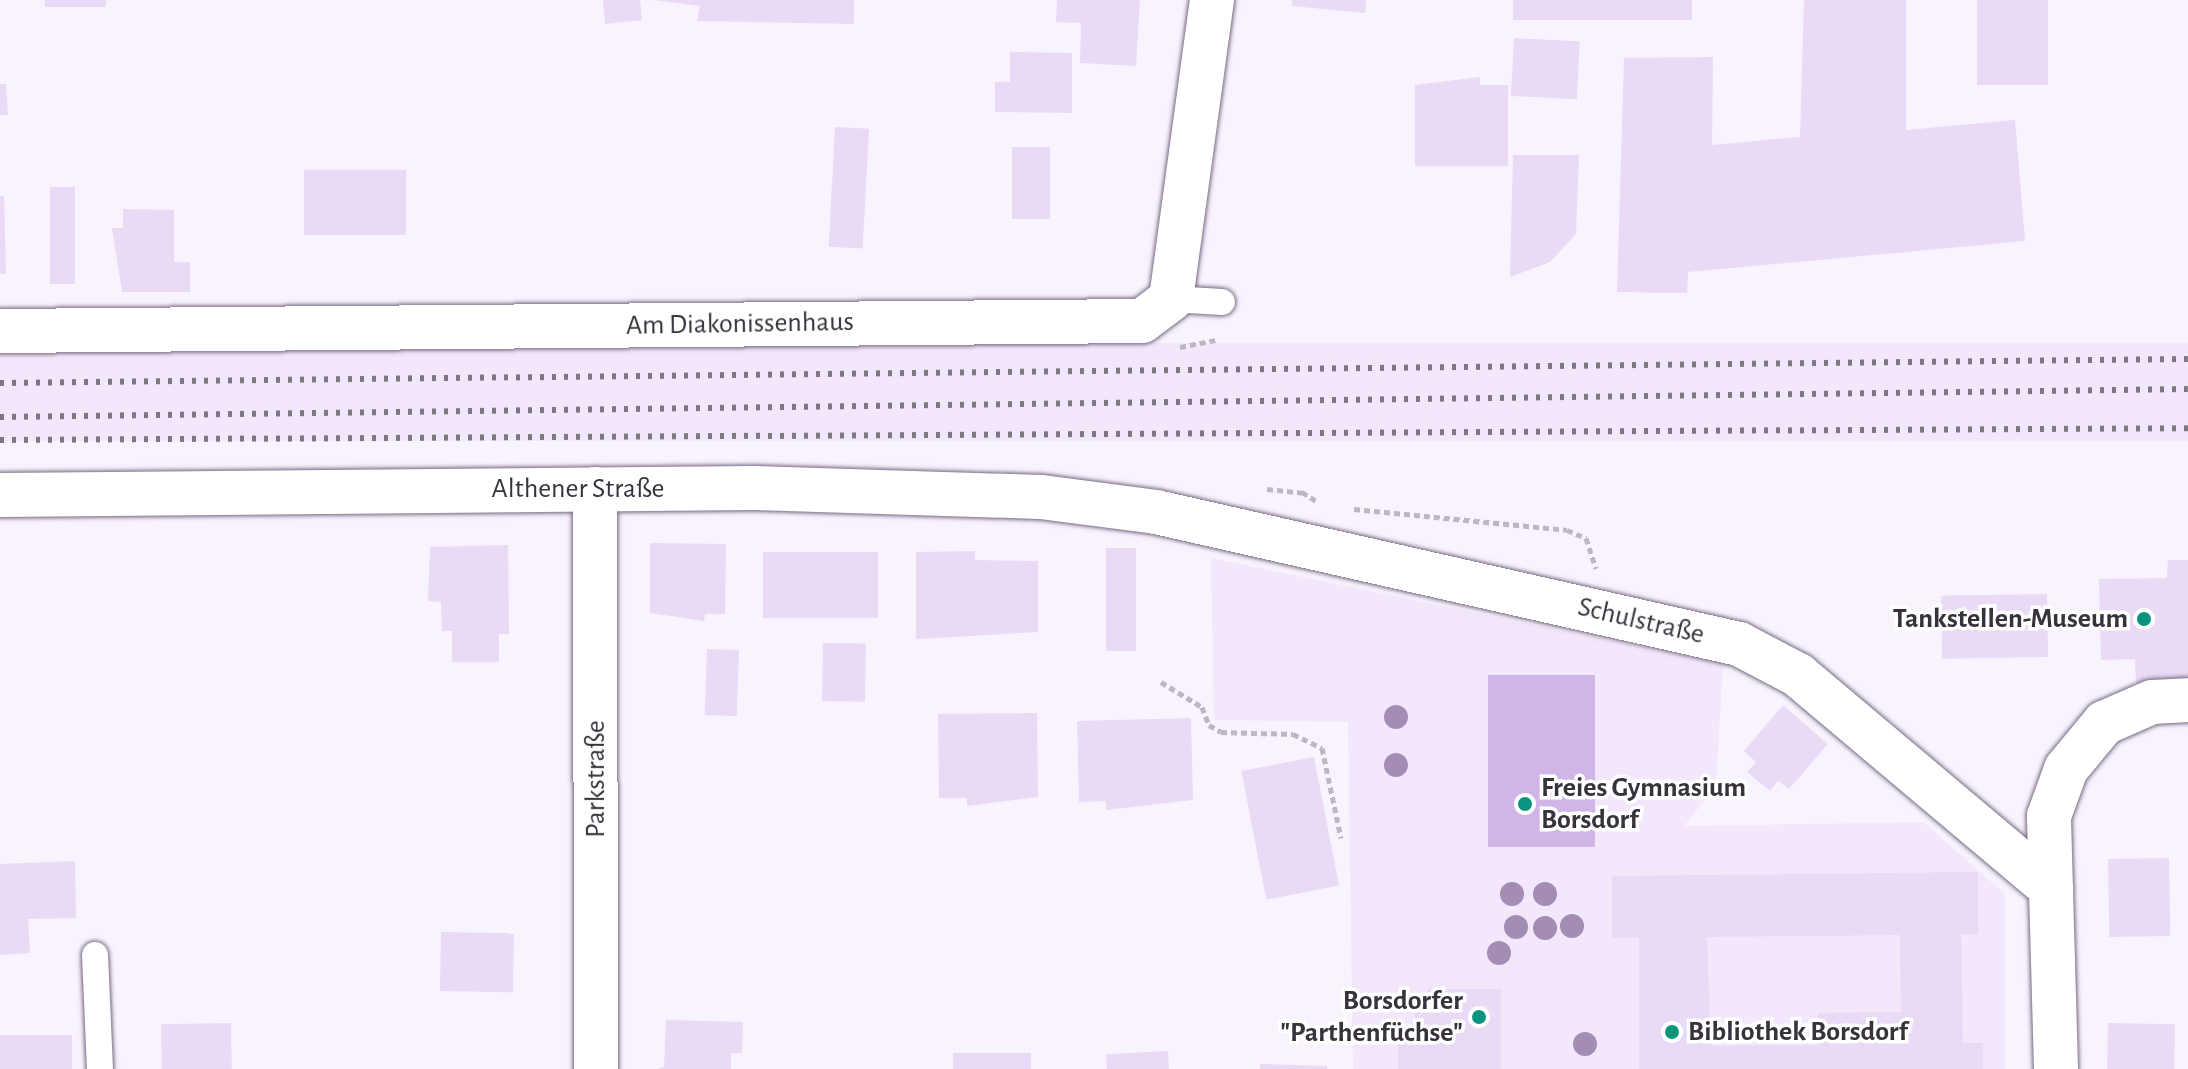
<!DOCTYPE html>
<meta charset="utf-8">
<style>
body{margin:0}
#map{position:relative;width:2188px;height:1069px;overflow:hidden;background:#f9f3fe;font-family:"Alegreya Sans",sans-serif}
div>[style]{position:absolute}
[style*='--x']{left:calc(var(--x)*1px);top:calc(var(--y)*1px);width:calc(var(--w)*1px);rotate:calc(var(--a)*1deg)}
.built>*{inset:0;background:#f2e7fb;transform-origin:0 0}
.green>*{inset:0;background:#d0b6e6;transform-origin:0 0}
.building>*{inset:0;background:#e9daf6;transform-origin:0 0}
.path>*{height:5px;margin-top:-2.5px;transform-origin:0;background:repeating-linear-gradient(90deg,#bdb7c2 0 6px,transparent 0 10px)}
.roads{filter:drop-shadow(0 0 2px #786b83) drop-shadow(0 0 2px #786b83)}
.service>*{height:26px;margin:-13px;padding:0 13px;transform-origin:13px;border-radius:13px;background:#fff}
.minor>*{height:44px;margin:-22px;padding:0 22px;transform-origin:22px;border-radius:22px;background:#fff}
.rail>*{height:6px;margin-top:-3px;transform-origin:0;background:repeating-linear-gradient(90deg,#7d7782 0 4px,transparent 0 12px)}
.trees>*{width:24px;height:24px;margin:-12px;border-radius:50%;background:#a48db5}
.dots>*{width:22px;height:22px;translate:-50% -50%;box-sizing:border-box;border:4px solid #fff;border-radius:50%}
span{translate:-50% -50%;white-space:nowrap;text-align:center;line-height:1.15;-webkit-text-stroke:7px #fff;paint-order:stroke}
.street-label{font-size:28px;color:#38323d}
.poi-label{font-size:28px;color:#38323d;font-weight:700}
.right{translate:-100% -50%;text-align:right}
.left{translate:0 -50%;text-align:left}
</style>
<div id="map">
<div class="built">
<div style="left:2188px;top:343px;width:98px;height:2188px;rotate:90deg"></div>
<div style="clip-path:polygon(1211px 558px,1723px 664px,1716px 786px,1684px 826px,1923px 822px,2005px 894px,2005px 1069px,1353px 1069px,1348px 722px,1214px 720px)"></div>
</div>
<div class="green">
<div style="left:1595px;top:675px;width:172px;height:107px;rotate:90deg"></div>
</div>
<div class="building">
<div style="left:45px;top:0;width:61px;height:7px"></div>
<div style="clip-path:polygon(603px 0,640px 0,642px 20px,605px 24px)"></div>
<div style="clip-path:polygon(653px 0,854px 0,854px 24px,697px 21px,700px 6px)"></div>
<div style="clip-path:polygon(1057px 0,1140px 0,1136px 66px,1080px 63px,1081px 23px,1056px 22px)"></div>
<div style="clip-path:polygon(1292px 0,1366px 0,1365px 13px,1292px 6px)"></div>
<div style="left:1513px;top:0;width:179px;height:20px"></div>
<div style="clip-path:polygon(1804px 0,1906px 0,1906px 130px,2015px 120px,2025px 241px,1688px 272px,1687px 293px,1617px 292px,1624px 58px,1713px 57px,1712px 145px,1800px 137px)"></div>
<div style="left:1977px;top:0;width:71px;height:85px"></div>
<div style="left:1514px;top:38px;width:66px;height:58px;rotate:3deg"></div>
<div style="clip-path:polygon(1010px 52px,1072px 53px,1072px 113px,995px 112px,995px 82px,1010px 82px)"></div>
<div style="clip-path:polygon(1480px 77px,1480px 85px,1508px 85px,1508px 166px,1415px 166px,1415px 85px)"></div>
<div style="clip-path:polygon(0 84px,6px 84px,8px 115px,0 115px)"></div>
<div style="left:835px;top:127px;width:34px;height:120px;rotate:3deg"></div>
<div style="left:1012px;top:147px;width:38px;height:72px"></div>
<div style="clip-path:polygon(1513px 155px,1579px 155px,1576px 234px,1550px 262px,1510px 277px)"></div>
<div style="left:406px;top:170px;width:65px;height:102px;rotate:90deg"></div>
<div style="left:50px;top:187px;width:25px;height:97px"></div>
<div style="clip-path:polygon(0 196px,4px 196px,6px 274px,0 274px)"></div>
<div style="clip-path:polygon(123px 209px,174px 210px,174px 262px,190px 262px,190px 292px,122px 292px,112px 228px,123px 228px)"></div>
<div style="clip-path:polygon(650px 543px,726px 544px,725px 614px,705px 614px,704px 621px,650px 613px)"></div>
<div style="clip-path:polygon(508px 545px,509px 634px,499px 634px,499px 662px,452px 662px,452px 631px,442px 631px,441px 602px,428px 601px,430px 547px)"></div>
<div style="left:1106px;top:548px;width:30px;height:103px"></div>
<div style="clip-path:polygon(975px 551px,975px 560px,1038px 561px,1038px 632px,916px 639px,916px 552px)"></div>
<div style="left:763px;top:552px;width:115px;height:66px"></div>
<div style="clip-path:polygon(2168px 560px,2188px 560px,2188px 682px,2136px 683px,2135px 659px,2101px 660px,2099px 579px,2167px 578px)"></div>
<div style="left:2047px;top:594px;width:63px;height:106px;rotate:89deg"></div>
<div style="left:823px;top:643px;width:43px;height:58px;rotate:1deg"></div>
<div style="left:707px;top:649px;width:32px;height:66px;rotate:2deg"></div>
<div style="clip-path:polygon(1783px 705px,1828px 744px,1789px 789px,1778px 781px,1770px 791px,1747px 772px,1756px 762px,1744px 751px)"></div>
<div style="clip-path:polygon(1037px 713px,1038px 797px,967px 806px,967px 798px,939px 798px,938px 714px)"></div>
<div style="clip-path:polygon(1191px 718px,1193px 800px,1106px 810px,1106px 801px,1079px 802px,1077px 721px)"></div>
<div style="left:1314px;top:757px;width:131px;height:74px;rotate:79deg"></div>
<div style="left:2169px;top:858px;width:78px;height:61px;rotate:89deg"></div>
<div style="clip-path:polygon(75px 861px,76px 918px,28px 919px,30px 953px,0 955px,0 864px)"></div>
<div style="clip-path:polygon(evenodd,1978px 872px,1978px 934px,1961px 934px,1963px 1043px,1983px 1043px,1983px 1069px,1639px 1069px,1639px 938px,1612px 938px,1612px 876px,1978px 872px,1900px 935px,1901px 1012px,1818px 1013px,1818px 1045px,1711px 1046px,1707px 937px,1900px 935px)"></div>
<div style="left:441px;top:932px;width:73px;height:59px;rotate:1deg"></div>
<div style="clip-path:polygon(1427px 989px,1501px 989px,1501px 1069px,1398px 1069px,1398px 1040px,1415px 1040px,1415px 997px,1427px 997px)"></div>
<div style="clip-path:polygon(666px 1020px,743px 1022px,742px 1053px,731px 1053px,731px 1069px,657px 1069px,664px 1067px)"></div>
<div style="left:231px;top:1023px;width:46px;height:70px;rotate:89deg"></div>
<div style="left:2108px;top:1023px;width:67px;height:46px;rotate:1deg"></div>
<div style="left:0;top:1035px;width:72px;height:34px"></div>
<div style="left:1168px;top:1051px;width:18px;height:62px;rotate:87deg"></div>
<div style="left:1031px;top:1053px;width:16px;height:78px;rotate:90deg"></div>
<div style="clip-path:polygon(1260px 1064px,1327px 1066px,1327px 1069px,1260px 1069px)"></div>
</div>
<div class="path">
<div style="--x:1180;--y:347;--w:36;--a:-11"></div>
<div style="--x:1267;--y:489;--w:37;--a:6"></div>
<div style="--x:1302;--y:492;--w:19;--a:32"></div>
<div style="--x:1354;--y:509;--w:214;--a:5.6"></div>
<div style="--x:1567;--y:530;--w:21;--a:23"></div>
<div style="--x:1586;--y:538;--w:32;--a:72"></div>
<div style="--x:1161;--y:682;--w:48;--a:31.4"></div>
<div style="--x:1202;--y:707;--w:19;--a:69"></div>
<div style="--x:1209;--y:725;--w:14;--a:30"></div>
<div style="--x:1221;--y:732;--w:72;--a:1.6"></div>
<div style="--x:1293;--y:734;--w:32;--a:26"></div>
<div style="--x:1322;--y:748;--w:92;--a:78.1"></div>
</div>
<div class="roads">
<div class="service">
<div style="--x:1171;--y:299;--w:51;--a:3.4"></div>
<div style="--x:95;--y:955;--w:114;--a:87.5"></div>
</div>
<div class="minor">
<div style="--x:0;--y:331;--w:1142;--a:-0.5"></div>
<div style="--x:1142;--y:321;--w:36;--a:-37"></div>
<div style="--x:1171;--y:299;--w:302;--a:-82.2"></div>
<div style="--x:595;--y:489;--w:580;--a:89.9"></div>
<div style="--x:0;--y:495;--w:755;--a:-0.53"></div>
<div style="--x:755;--y:488;--w:286;--a:1.8"></div>
<div style="--x:1041;--y:497;--w:116;--a:7.4"></div>
<div style="--x:1156;--y:512;--w:598;--a:12.76"></div>
<div style="--x:1739;--y:644;--w:67;--a:27.7"></div>
<div style="--x:1798;--y:675;--w:331;--a:40.1"></div>
<div style="--x:2056;--y:1069;--w:253;--a:-91.6"></div>
<div style="--x:2049;--y:816;--w:50;--a:-70.1"></div>
<div style="--x:2066;--y:769;--w:60;--a:-50.4"></div>
<div style="--x:2104;--y:723;--w:52;--a:-23.6"></div>
<div style="--x:2152;--y:702;--w:36;--a:-3"></div>
</div>
</div>
<div class="rail">
<div style="--x:0;--y:383;--w:2188;--a:-0.63"></div>
<div style="--x:0;--y:417;--w:2188;--a:-0.73"></div>
<div style="--x:0;--y:440;--w:2188;--a:-0.31"></div>
</div>
<div class="trees">
<div style="left:1396px;top:717px"></div>
<div style="left:1396px;top:765px"></div>
<div style="left:1512px;top:894px"></div>
<div style="left:1545px;top:894px"></div>
<div style="left:1572px;top:926px"></div>
<div style="left:1516px;top:927px"></div>
<div style="left:1545px;top:928px"></div>
<div style="left:1499px;top:953px"></div>
<div style="left:1585px;top:1044px"></div>
</div>
<div class="dots">
<div style="left:2144px;top:619px;background:#0a937e"></div>
<div style="left:1525px;top:804px;background:#0a937e"></div>
<div style="left:1479px;top:1017px;background:#0a937e"></div>
<div style="left:1672px;top:1032px;background:#0a937e"></div>
</div>
<div class="street-label">
<span style="left:740px;top:324px;rotate:-1deg">Am Diakonissenhaus</span>
<span style="left:578px;top:489px">Althener Straße</span>
<span style="left:1641px;top:621px;rotate:13deg">Schulstraße</span>
<span style="left:596px;top:779px;rotate:-90deg">Parkstraße</span>
</div>
<div class="poi-label">
<span class="right" style="left:2128px;top:619px">Tankstellen-Museum</span>
<span class="left" style="left:1541px;top:804px">Freies Gymnasium<br>Borsdorf</span>
<span class="right" style="left:1463px;top:1017px">Borsdorfer<br>"Parthenfüchse"</span>
<span class="left" style="left:1688px;top:1032px">Bibliothek Borsdorf</span>
</div>
</div>
